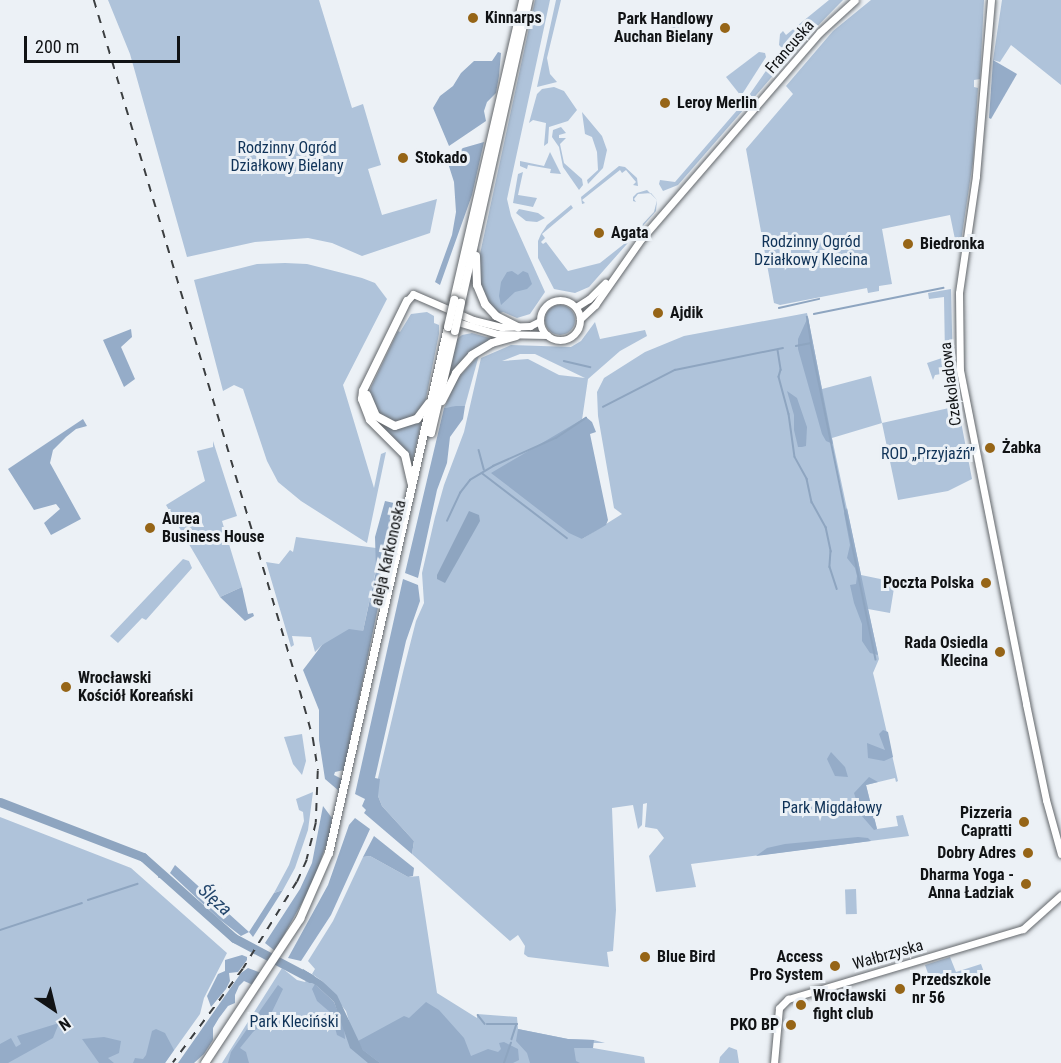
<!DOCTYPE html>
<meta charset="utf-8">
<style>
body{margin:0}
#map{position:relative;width:1061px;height:1063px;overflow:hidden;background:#ecf1f6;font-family:"Roboto Condensed",sans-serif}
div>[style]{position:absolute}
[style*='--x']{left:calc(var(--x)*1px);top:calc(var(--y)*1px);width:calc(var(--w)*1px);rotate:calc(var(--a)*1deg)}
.green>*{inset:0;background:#afc3da;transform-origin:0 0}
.round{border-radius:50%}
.forest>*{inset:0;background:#95acc8}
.water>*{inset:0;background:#8ea5c0}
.stream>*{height:1.5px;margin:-0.75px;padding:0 0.75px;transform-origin:0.75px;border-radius:0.75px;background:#8ea5c0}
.river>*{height:9px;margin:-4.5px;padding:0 4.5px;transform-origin:4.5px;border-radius:4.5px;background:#8ea5c0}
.roads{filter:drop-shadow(0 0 2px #63676b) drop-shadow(0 0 2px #63676b)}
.secondary>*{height:7px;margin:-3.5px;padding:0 3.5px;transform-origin:3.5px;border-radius:3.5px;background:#fff}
.secondary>.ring{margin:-3.5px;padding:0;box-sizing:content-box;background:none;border:7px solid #fff;border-radius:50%}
.primary>*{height:8px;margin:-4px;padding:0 4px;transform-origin:4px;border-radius:4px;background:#fff}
.rail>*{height:1.5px;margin-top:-0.75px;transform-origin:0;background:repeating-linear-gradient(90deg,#3b3e40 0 8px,transparent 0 16px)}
.bridges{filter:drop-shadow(0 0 2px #63676b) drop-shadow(0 0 2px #63676b)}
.primary-bridge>*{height:8px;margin:-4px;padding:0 4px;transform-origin:4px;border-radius:4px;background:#fff}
.dots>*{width:16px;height:16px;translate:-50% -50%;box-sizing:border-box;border:3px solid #ecf1f6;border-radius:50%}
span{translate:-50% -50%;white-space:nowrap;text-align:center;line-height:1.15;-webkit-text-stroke:6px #ecf1f6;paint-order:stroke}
.poi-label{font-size:16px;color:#111315;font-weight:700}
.left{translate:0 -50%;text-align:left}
.right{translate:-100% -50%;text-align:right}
.street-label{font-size:16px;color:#111315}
.park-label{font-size:16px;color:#103358}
.water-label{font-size:18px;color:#23466c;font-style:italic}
.north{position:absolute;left:24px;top:979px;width:60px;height:60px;-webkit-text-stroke:4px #ecf1f6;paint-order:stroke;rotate:145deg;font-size:16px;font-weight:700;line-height:24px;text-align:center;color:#111315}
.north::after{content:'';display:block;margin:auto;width:21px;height:27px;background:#111315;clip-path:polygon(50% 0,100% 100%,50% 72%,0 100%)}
.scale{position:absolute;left:24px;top:36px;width:156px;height:27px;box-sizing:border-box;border:3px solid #111315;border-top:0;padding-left:8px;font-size:18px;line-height:21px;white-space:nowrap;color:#111315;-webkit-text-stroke:4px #ecf1f6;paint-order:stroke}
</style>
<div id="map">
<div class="green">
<div style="clip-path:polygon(108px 0,319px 0,352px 108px,363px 104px,381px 165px,368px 169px,382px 215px,437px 199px,430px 233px,362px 256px,332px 243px,308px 238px,255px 242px,187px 257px,130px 54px)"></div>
<div style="clip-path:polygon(535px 0,550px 0,507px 199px,511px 216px,545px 292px,530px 314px,517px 318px,503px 312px,497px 314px,492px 309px,481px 288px,478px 263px)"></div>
<div style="clip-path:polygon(556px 0,561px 0,547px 58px,550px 74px,557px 82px,537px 87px)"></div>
<div style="clip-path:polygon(829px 0,843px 0,799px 45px,786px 52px,779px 45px,780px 34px,783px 31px,786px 35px)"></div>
<div style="clip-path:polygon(871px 0,984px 0,980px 79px,974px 80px,974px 87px,978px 88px,973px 161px,960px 248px,957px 249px,950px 215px,882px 229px,892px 284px,879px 286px,879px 291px,868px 293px,867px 288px,780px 305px,774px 303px,746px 149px,793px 94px,786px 86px,833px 31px)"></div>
<div style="clip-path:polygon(1002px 0,1061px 0,1061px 85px,1011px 45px,1000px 62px,993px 60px)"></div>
<div style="clip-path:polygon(669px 13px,673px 13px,687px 20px,675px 31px,668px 31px,665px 27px)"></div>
<div style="clip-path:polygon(759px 52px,765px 53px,766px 57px,741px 96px,726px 77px)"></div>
<div style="clip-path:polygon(777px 55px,779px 56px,777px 71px,678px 185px,663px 191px,659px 184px,660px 180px,675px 182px,745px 101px)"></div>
<div style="clip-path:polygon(554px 87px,564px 91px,577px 110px,568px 121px,549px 127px,548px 143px,544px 146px,546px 123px,533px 120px,529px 123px,537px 94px,542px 89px)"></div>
<div style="clip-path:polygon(582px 112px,602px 136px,607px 150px,603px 168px,588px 184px,587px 180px,598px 170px,597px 152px,592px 137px,585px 134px)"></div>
<div style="clip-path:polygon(561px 127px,566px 133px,559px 135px,559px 138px,566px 138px,560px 144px,564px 163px,582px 179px,583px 185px,579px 190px,563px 167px,559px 147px,552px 137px,553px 130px)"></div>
<div style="clip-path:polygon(550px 152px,561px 174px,550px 173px,551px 169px,528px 165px,527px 169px,520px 166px,520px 161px,544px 166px)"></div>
<div style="clip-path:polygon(619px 166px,625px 167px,637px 178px,638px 186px,633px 185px,636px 182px,626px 170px,622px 173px,620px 170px,582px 200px,585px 203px,582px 204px,581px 197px)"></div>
<div style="clip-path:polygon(523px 172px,518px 195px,537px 198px,533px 207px,513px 203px,518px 174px)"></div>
<div style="clip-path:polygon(647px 190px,657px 200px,656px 211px,589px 287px,575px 293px,554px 289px,538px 258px,538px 241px,541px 234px,547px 225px,571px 205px,573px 208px,542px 234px,545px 238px,541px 242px,543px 244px,546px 242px,568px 271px,600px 263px,624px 244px,654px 212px,657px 200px,651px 193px,638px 194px,634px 199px,636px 202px,633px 201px,633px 197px,637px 193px)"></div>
<div style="clip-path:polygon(519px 209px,538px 213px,545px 218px,537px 222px,526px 221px,516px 213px)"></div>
<div style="clip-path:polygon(285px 263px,307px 264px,362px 278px,375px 283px,387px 299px,343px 385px,374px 488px,381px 454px,386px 452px,367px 543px,301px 501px,278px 482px,267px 461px,243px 389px,234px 385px,223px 391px,194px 280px,257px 264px)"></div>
<div style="clip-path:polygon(951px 289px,953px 372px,935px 375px,933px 380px,927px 363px,945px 357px,944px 297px,929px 299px,928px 293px)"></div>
<div class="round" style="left:545px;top:305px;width:30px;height:30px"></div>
<div style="clip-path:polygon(427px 312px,434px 316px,434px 323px,439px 325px,439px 334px,425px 403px,418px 415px,398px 423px,379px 416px,369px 395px,371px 387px,398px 331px,400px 332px,411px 314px)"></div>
<div style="clip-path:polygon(evenodd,807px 313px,822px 389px,871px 376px,882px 423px,958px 406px,972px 479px,948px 491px,898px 500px,882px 423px,832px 438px,861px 575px,895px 582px,890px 613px,868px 609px,879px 659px,873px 673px,875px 681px,898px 781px,896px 782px,895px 778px,866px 785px,877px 829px,898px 826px,896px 816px,903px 815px,909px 836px,691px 864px,696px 887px,656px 892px,649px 856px,664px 838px,657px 829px,645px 827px,647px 803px,643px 804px,642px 825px,638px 829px,633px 805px,612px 808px,616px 910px,613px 951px,607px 952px,609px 967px,528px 957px,524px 954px,525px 946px,518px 935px,510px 941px,412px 854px,414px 841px,382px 806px,378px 796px,378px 778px,404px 668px,416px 621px,424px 603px,422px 573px,435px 517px,444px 485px,464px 432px,481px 358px,511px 345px,571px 347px,581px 341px,595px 322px,600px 339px,645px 330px,647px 336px,620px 351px,588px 379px,582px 420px,551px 440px,582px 539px,622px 514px,614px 508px,598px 416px,597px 392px,604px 378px,645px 352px,684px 336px,807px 313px,520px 354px,535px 354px,585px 378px,559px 375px,528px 359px,502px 361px,520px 354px)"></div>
<div style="clip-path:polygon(472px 333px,493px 339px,447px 384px,457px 339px,462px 335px)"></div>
<div style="clip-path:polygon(479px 355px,465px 406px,444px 408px,457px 379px)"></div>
<div style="clip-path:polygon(421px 419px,422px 420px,412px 463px,380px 425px,400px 428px)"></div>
<div style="clip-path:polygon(213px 441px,237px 516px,222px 521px,242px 587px,220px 597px,166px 505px,205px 481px,197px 451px,213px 447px)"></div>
<div style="clip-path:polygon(296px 537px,376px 548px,376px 570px,363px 631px,322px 645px,315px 652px,311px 637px,292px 636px,294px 645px,291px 647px,266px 562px,279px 564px,290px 550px,293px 552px)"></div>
<div style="clip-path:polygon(183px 559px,189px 561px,192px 568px,146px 620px,142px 618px,118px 643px,110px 636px)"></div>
<div style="clip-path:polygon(302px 734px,306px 761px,302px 775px,293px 764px,284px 737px)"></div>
<div style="clip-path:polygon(313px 792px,308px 830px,295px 868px,283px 890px,274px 893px,289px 865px,304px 821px,303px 812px,299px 810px,296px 799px)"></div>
<div style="clip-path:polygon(0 817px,131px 868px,227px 953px,204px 998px,200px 1014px,165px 1063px,0 1063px)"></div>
<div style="clip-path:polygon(370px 856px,408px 877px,419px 876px,437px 993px,477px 1018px,477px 1014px,517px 1017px,518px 1029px,568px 1039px,594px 1040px,605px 1043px,593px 1043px,593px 1048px,639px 1056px,644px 1057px,645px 1063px,222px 1063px,282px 968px,297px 980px,305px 982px,307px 979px,317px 986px,352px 1031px,346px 1011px,322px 981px,312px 974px,315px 969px,308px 961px,333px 921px,363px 857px)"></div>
<div style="left:856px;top:889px;width:25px;height:11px;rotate:88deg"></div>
<div style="clip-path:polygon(950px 957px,956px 972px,981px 964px,985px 975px,959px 985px,955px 973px,931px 982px,925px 965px)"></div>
<div style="clip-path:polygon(729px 1047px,737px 1050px,739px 1063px,719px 1063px,720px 1057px)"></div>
</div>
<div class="forest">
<div style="clip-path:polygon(498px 52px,501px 53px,499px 76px,496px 93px,487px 102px,484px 111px,486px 121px,449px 146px,433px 108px,440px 96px,453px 86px,461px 73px,474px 61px,492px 61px)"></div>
<div style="clip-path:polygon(993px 60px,1017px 74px,991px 119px,989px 118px)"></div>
<div style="clip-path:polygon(484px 142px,472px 195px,440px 285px,435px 282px,452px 235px,456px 212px,454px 182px,447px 160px,463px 148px)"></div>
<div style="clip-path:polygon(512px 271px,518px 275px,523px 271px,528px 273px,532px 284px,527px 289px,515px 292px,501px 305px,499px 296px,501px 282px,507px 272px)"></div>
<div style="clip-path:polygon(808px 317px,819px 374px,833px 444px,826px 441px,822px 434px,798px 349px,798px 339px)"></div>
<div style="clip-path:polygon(131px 329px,132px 337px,121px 347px,135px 379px,124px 387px,103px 340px)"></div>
<div style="clip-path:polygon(787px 391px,797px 398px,807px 427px,806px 446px,802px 447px,798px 447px,794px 430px,794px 415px)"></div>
<div style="clip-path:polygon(456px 406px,465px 406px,463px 419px,450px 437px,447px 463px,437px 490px,418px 578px,405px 573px,444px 408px)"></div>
<div style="clip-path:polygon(586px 417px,592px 422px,596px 432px,590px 434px,608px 520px,606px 525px,582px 539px,569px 533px,491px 473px)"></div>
<div style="clip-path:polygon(83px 419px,87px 426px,76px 429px,66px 437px,53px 450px,50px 463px,81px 519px,51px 535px,44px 523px,60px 509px,56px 504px,34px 510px,8px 469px)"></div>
<div style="clip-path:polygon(385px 501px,394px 503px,398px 512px,344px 770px,335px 772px,334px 775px,342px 779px,339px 791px,325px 779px,319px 740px,319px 710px,303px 670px,322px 645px,349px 629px,363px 631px,376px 571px,375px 537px)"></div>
<div style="clip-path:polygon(847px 508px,868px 608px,878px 655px,870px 653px,862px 641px,862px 624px,854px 603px,850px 585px,856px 584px,857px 576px,855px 568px,847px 558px,850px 545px,844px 513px)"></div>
<div style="clip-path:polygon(403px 579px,418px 585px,420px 601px,406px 641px,375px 778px,380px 779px,378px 796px,382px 806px,414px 841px,412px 854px,364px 813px,366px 810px,362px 806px,365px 799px,355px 794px)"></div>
<div style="clip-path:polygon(242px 587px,248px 614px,253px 613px,254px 616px,245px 621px,220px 597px)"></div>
<div style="clip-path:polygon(883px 730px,888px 732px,893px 757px,884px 761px,868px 758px,867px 743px,885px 750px,879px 734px)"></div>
<div style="clip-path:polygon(831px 752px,845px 767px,848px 777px,835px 776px,827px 759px)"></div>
<div style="clip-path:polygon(869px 777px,878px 782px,866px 785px,877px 829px,874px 830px,861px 815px,854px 793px)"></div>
<div style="clip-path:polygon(323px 806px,332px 818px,330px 834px,312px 885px,275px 951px,265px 943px,300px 889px,312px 863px)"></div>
<div style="clip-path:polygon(355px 818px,370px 829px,331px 915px,301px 961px,288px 958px,328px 885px,349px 825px)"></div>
<div style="clip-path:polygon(374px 836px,414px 868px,413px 876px,408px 877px,370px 856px,363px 857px)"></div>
<div style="clip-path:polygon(858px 837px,868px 838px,871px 841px,756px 856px,767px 848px,785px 844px)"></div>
<div style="clip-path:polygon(175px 865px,249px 932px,274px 893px,283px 890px,253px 937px,249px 932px,241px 936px,218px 918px,170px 873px)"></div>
<div style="clip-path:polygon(242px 955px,247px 957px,247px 960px,238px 972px,229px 973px,230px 981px,226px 989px,211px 1007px,207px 996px,218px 974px,225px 971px,225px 960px)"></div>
<div style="clip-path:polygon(248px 968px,261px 973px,253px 985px,244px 981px,239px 986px,235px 995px,235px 1003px,228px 1006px,219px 1018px,213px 1028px,213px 1040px,204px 1054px,194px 1063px,178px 1063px,241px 973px)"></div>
<div style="clip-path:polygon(315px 984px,334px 1002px,344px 1027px,345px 1039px,337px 1035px,331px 1013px,317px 1001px,312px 989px)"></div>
<div style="clip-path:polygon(278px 985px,283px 989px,269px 1018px,253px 1032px,240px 1048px,246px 1052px,249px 1063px,228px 1063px,231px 1052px)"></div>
<div style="clip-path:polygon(426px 1002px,439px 1010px,464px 1038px,471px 1056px,488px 1049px,498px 1052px,501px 1049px,499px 1043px,504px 1042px,518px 1049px,519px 1060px,513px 1063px,380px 1063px,363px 1050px,358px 1041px,404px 1016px,409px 1018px)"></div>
<div style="clip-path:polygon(59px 1023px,53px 1038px,8px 1063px,0 1063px,0 1044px,11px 1038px,16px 1047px,21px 1044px,17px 1036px)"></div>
<div style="clip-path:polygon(156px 1029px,165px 1033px,174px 1050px,165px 1063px,133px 1063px,135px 1058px,143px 1059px,146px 1055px,152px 1031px)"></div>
<div style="clip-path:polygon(518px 1029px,568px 1039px,594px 1040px,593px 1048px,574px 1048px,576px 1061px,580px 1063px,530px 1063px,527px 1053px,516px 1041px)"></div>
<div style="clip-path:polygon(104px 1037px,121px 1041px,119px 1053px,108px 1058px,114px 1063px,99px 1063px,82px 1039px)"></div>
</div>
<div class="water">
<div style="clip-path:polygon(469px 511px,479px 515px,480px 521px,445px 583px,437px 579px,437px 575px)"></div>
<div style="clip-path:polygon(303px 969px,322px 981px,337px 995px,363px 1050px,380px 1063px,368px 1063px,350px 1048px,334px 1002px,317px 986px,299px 975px)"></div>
</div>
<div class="stream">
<div style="--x:779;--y:308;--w:41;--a:-12.7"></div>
<div style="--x:814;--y:314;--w:132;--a:-11.4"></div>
<div style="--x:811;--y:343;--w:323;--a:78.4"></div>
<div style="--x:796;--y:346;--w:15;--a:-11"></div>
<div style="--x:811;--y:343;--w:26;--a:-99"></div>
<div style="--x:778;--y:350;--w:20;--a:81"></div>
<div style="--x:781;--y:370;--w:7;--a:106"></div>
<div style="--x:779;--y:377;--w:38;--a:75"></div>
<div style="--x:789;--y:414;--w:43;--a:82.1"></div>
<div style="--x:795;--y:457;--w:25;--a:61"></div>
<div style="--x:807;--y:479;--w:24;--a:78"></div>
<div style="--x:812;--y:502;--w:29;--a:61"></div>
<div style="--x:826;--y:527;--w:25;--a:78"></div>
<div style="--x:831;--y:551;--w:16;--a:94"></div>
<div style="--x:830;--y:567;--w:23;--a:72"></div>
<div style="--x:564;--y:361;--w:27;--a:13"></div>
<div style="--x:603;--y:407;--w:81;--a:-27.2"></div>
<div style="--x:675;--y:370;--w:110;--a:-11.5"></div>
<div style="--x:479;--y:450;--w:20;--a:75"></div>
<div style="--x:482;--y:473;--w:107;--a:37.4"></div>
<div style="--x:447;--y:521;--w:31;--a:-65"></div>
<div style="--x:460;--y:493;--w:16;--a:-52"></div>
<div style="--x:470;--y:480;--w:27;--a:-31"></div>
<div style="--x:493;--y:466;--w:69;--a:-24"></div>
<div style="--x:556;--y:438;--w:36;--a:-34"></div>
<div style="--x:159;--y:877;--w:5;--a:-22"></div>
<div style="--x:88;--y:900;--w:52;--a:-18.1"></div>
<div style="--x:0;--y:930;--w:86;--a:-18.2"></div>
<div style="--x:478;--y:1015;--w:11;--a:52"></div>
<div style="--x:487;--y:1024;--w:30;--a:0"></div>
<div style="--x:517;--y:1024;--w:16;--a:108"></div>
<div style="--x:504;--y:1063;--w:21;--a:-71"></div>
</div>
<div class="river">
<div style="--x:0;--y:802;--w:153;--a:21"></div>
<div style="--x:143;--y:857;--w:122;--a:41.7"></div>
<div style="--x:234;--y:938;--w:86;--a:27.8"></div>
</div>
<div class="roads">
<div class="secondary">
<div style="--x:991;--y:0;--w:177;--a:94.9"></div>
<div style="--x:976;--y:176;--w:118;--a:98.3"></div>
<div style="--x:959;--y:293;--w:77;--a:89.3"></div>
<div style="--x:960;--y:370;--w:340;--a:78.8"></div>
<div style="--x:1026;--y:704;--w:98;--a:78.2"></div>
<div style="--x:1046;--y:800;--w:56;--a:74.5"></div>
<div class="ring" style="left:540px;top:300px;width:33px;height:33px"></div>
<div style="--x:407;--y:301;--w:9;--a:-49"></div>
<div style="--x:413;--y:294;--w:65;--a:23.4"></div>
<div style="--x:473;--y:320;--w:30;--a:14"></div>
<div style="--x:502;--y:327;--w:28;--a:-2"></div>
<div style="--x:530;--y:326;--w:11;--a:-27"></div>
<div style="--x:576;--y:307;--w:15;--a:-32"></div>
<div style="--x:589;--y:299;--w:23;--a:-45"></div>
<div style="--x:580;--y:319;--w:21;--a:-43"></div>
<div style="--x:595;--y:305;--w:82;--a:-55"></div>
<div style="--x:642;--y:238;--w:272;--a:-49.2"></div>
<div style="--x:820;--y:32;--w:47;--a:-42.4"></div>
<div style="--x:454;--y:321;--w:46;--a:16.5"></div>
<div style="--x:498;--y:334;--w:49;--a:1.2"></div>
<div style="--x:774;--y:1063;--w:55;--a:-84.8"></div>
<div style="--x:779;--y:1008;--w:13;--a:-45"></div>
<div style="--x:788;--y:999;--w:245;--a:-16.6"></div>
<div style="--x:1023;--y:929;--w:51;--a:-41.8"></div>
</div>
<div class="primary">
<div style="--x:476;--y:256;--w:29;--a:88"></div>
<div style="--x:477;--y:285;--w:21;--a:67"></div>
<div style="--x:485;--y:304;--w:16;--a:47"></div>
<div style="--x:496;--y:316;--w:25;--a:27"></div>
<div style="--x:454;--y:300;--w:308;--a:-77"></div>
<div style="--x:407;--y:301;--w:100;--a:116.1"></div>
<div style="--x:363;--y:391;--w:8;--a:97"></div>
<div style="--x:362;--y:399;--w:22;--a:69"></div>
<div style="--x:370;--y:420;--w:49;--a:45"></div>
<div style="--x:405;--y:455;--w:28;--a:77"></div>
<div style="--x:461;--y:303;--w:311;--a:-77.4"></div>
<div style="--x:367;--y:395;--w:23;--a:67"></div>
<div style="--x:376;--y:416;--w:21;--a:28"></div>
<div style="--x:395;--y:426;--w:23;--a:-18"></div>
<div style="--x:417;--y:419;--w:20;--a:-53"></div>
<div style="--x:442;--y:401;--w:31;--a:-63"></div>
<div style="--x:456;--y:373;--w:24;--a:-48"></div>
<div style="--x:472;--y:355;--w:23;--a:-31"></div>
<div style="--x:492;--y:343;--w:25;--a:-16"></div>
<div style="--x:431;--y:433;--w:105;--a:-76.8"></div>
<div style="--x:205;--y:1063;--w:173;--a:-56.6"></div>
<div style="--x:300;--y:919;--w:72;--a:-66.3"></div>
<div style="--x:329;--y:853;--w:539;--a:-77.25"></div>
</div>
</div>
<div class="rail">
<div style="--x:94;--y:0;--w:721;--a:73.4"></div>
<div style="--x:300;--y:691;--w:49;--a:74.5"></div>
<div style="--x:313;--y:738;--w:33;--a:81"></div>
<div style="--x:318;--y:771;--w:52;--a:92.2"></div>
<div style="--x:316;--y:823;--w:38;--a:104"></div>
<div style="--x:307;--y:860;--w:24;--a:114"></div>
<div style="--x:297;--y:882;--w:102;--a:121.8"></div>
<div style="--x:243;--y:969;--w:117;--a:126.7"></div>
</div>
<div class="bridges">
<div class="primary-bridge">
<div style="--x:448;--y:327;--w:28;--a:-77"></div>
<div style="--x:455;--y:331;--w:29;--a:-78"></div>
</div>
</div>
<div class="dots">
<div style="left:473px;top:18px;background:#966517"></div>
<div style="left:725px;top:28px;background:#966517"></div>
<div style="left:665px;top:103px;background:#966517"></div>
<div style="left:403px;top:158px;background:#966517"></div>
<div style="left:599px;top:233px;background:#966517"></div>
<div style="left:908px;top:244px;background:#966517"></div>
<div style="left:658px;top:313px;background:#966517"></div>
<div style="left:990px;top:448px;background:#966517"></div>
<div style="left:150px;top:528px;background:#966517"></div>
<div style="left:986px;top:583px;background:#966517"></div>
<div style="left:1000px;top:652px;background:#966517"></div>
<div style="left:66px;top:687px;background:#966517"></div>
<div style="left:1024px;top:822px;background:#966517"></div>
<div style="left:1028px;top:853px;background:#966517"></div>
<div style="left:1026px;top:884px;background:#966517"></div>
<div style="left:645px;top:957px;background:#966517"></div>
<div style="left:835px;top:966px;background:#966517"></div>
<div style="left:900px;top:989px;background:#966517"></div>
<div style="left:801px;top:1005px;background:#966517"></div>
<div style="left:791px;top:1025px;background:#966517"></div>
</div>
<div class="poi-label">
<span class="left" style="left:485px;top:18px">Kinnarps</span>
<span class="right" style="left:713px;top:28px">Park Handlowy<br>Auchan Bielany</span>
<span class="left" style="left:677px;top:103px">Leroy Merlin</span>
<span class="left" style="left:415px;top:158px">Stokado</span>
<span class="left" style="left:611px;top:233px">Agata</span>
<span class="left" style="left:920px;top:244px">Biedronka</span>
<span class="left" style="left:670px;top:313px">Ajdik</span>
<span class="left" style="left:1002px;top:448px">Żabka</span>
<span class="left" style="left:162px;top:528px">Aurea<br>Business House</span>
<span class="right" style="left:974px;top:583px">Poczta Polska</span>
<span class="right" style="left:988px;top:652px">Rada Osiedla<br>Klecina</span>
<span class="left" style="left:78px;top:687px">Wrocławski<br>Kościół Koreański</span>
<span class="right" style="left:1012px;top:822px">Pizzeria<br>Capratti</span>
<span class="right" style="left:1016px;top:853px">Dobry Adres</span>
<span class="right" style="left:1014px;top:884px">Dharma Yoga -<br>Anna Ładziak</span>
<span class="left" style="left:657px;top:957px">Blue Bird</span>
<span class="right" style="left:823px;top:966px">Access<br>Pro System</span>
<span class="left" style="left:912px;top:989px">Przedszkole<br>nr 56</span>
<span class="left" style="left:813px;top:1005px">Wrocławski<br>fight club</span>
<span class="right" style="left:779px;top:1025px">PKO BP</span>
</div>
<div class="street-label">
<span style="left:790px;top:47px;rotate:-49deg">Francuska</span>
<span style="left:951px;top:384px;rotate:-97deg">Czekoladowa</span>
<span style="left:389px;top:553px;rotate:-77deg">aleja Karkonoska</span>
<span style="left:888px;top:955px;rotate:-16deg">Wałbrzyska</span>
</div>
<div class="park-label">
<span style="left:287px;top:157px">Rodzinny Ogród<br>Działkowy Bielany</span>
<span style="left:811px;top:251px">Rodzinny Ogród<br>Działkowy Klecina</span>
<span style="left:928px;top:454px">ROD „Przyjaźń”</span>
<span style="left:832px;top:808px">Park Migdałowy</span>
<span style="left:294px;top:1022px">Park Kleciński</span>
</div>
<div class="water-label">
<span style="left:215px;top:900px;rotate:42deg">Ślęza</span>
</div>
<div class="north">N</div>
<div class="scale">200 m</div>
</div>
